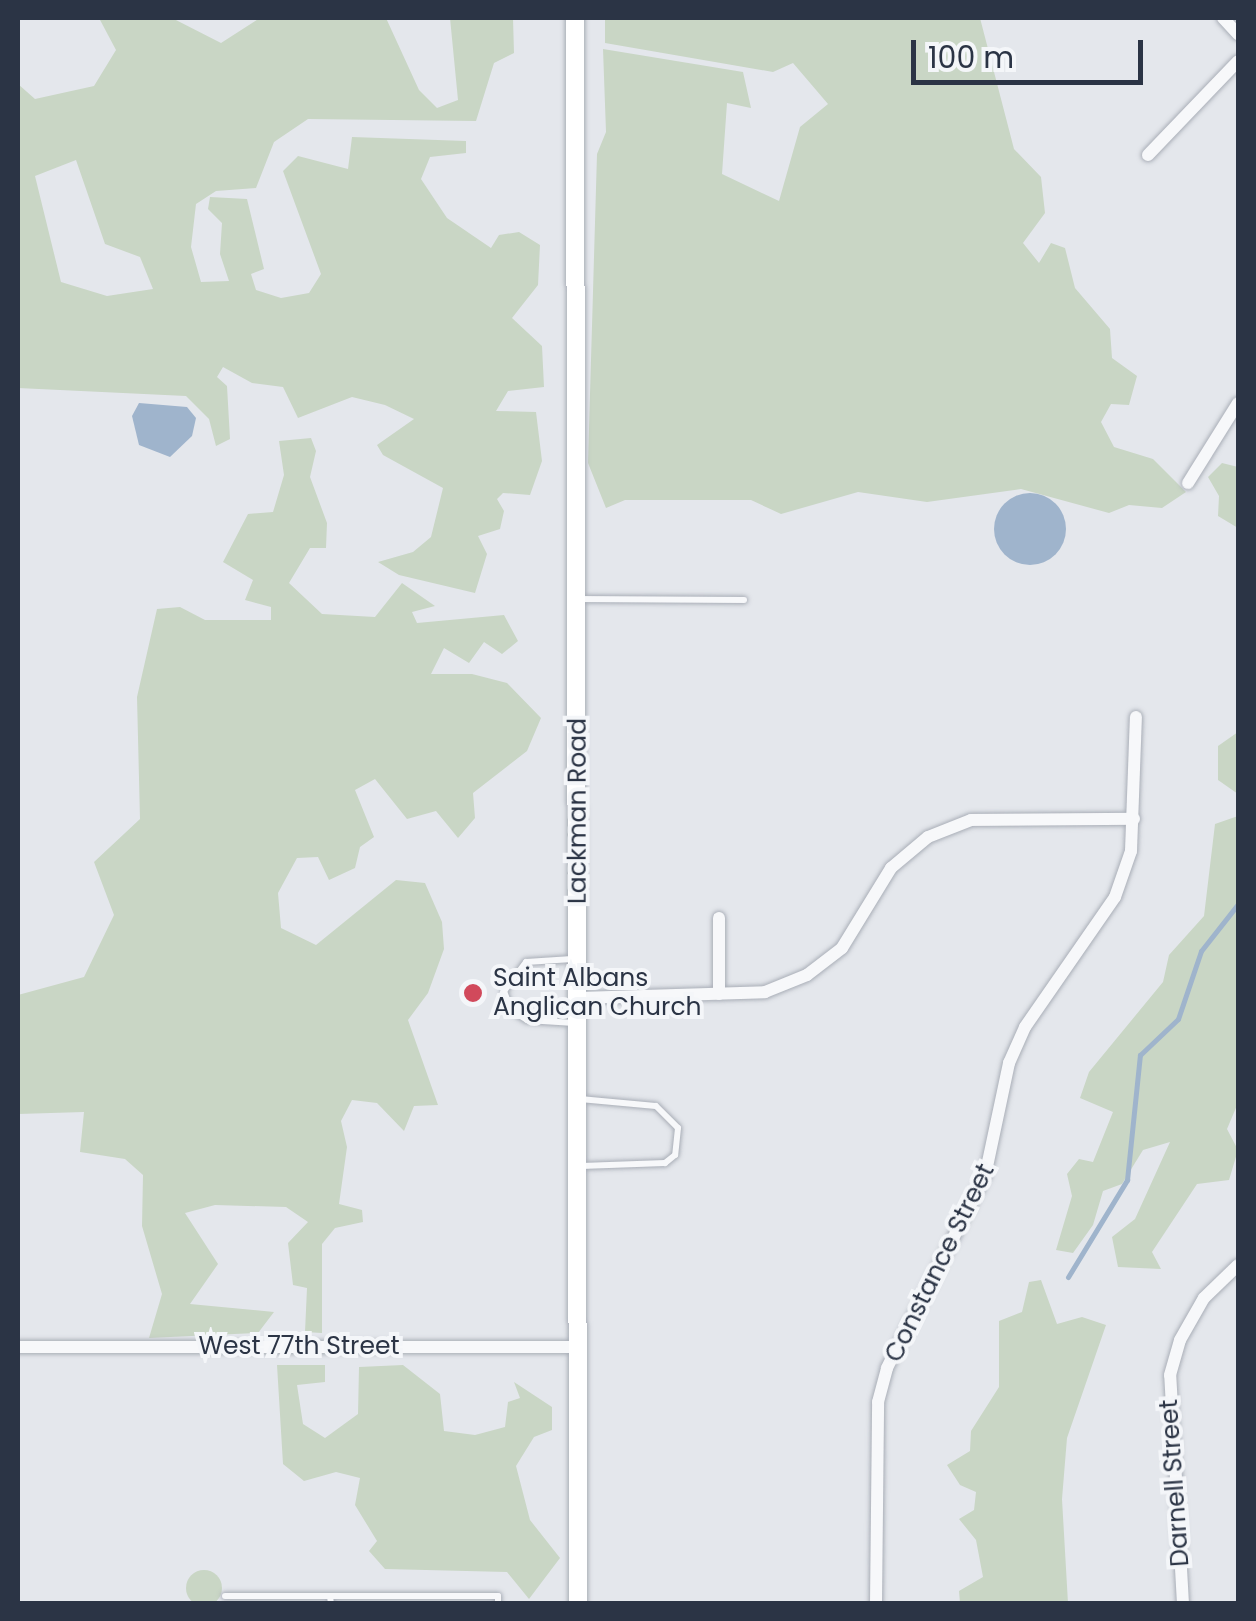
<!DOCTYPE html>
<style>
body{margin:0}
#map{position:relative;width:1256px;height:1621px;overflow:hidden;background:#e4e7ec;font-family:Poppins,sans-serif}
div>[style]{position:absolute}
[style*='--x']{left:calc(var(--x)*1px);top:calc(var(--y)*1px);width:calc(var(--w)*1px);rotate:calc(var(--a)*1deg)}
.green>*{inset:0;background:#c9d6c5}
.round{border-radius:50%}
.water>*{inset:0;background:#9fb4cc}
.stream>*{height:5px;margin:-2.5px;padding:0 2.5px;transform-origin:2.5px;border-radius:2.5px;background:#9fb4cc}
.roads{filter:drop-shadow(0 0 2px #a9aeb7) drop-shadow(0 0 2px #a9aeb7)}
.service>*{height:6px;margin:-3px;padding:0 3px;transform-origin:3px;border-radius:3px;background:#f7f8fa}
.minor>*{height:12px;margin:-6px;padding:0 6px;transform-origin:6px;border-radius:6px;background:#f7f8fa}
.secondary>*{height:18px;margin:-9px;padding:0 9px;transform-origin:9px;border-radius:9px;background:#fff}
.dots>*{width:28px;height:28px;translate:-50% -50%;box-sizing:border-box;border:5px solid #f4f6f9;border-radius:50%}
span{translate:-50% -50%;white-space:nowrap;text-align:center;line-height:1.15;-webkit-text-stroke:8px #f4f6f9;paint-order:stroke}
.street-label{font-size:25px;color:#2b3445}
.poi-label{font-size:25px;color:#2b3445}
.left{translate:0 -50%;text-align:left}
.frame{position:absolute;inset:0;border:20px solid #2b3445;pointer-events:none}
.scale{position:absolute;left:911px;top:40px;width:232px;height:45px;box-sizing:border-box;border:5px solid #2b3445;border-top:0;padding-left:12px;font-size:30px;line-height:35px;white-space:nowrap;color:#2b3445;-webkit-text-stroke:8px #f4f6f9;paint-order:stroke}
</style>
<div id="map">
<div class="green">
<div style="clip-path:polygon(evenodd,99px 18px,172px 18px,221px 43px,260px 18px,386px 18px,419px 90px,437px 108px,458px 100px,450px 18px,513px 18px,514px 53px,494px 63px,476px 121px,308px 119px,274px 142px,256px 188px,216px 191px,196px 204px,191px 247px,201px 282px,229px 281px,220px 254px,222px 223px,208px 209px,210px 197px,247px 199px,264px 269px,251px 274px,256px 290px,281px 298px,309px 293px,321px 274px,283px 171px,298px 156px,348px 169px,352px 137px,466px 141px,466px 153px,430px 157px,421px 179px,447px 218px,491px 248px,499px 235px,519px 232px,540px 245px,538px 285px,512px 318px,542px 346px,544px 387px,508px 391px,496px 411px,536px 412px,542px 461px,530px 495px,503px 493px,497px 499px,504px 511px,500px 529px,478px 536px,487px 554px,475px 593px,399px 575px,378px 562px,413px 552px,431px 537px,443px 488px,383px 455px,377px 445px,414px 419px,385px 405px,352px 397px,298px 418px,283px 387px,252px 383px,223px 367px,217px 377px,227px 386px,230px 439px,216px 446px,209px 419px,186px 396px,18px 388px,18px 84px,35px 99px,94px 86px,116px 50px,99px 18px,76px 160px,105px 244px,140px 257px,153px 289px,107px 296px,61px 282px,35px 176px,76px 160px)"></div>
<div style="clip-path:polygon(605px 18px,980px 18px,1014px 149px,1041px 177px,1045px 213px,1023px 243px,1039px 263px,1051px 243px,1065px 248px,1075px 288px,1110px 329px,1112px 358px,1137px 376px,1129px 405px,1111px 404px,1101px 422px,1114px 447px,1153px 459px,1186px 492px,1162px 508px,1129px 505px,1109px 513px,1021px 489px,927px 502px,858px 492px,781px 514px,751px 500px,625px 500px,606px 508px,588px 463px,597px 154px,606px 132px,603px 49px,743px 72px,751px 108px,727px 103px,722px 174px,779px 201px,800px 127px,828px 104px,793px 63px,773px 72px,605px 43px)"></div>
<div style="clip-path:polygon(311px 438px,316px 451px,310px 477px,327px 523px,326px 548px,310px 548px,289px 583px,322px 614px,375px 617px,402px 583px,435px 606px,412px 612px,417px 623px,504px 615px,518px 641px,502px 654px,484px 642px,469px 663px,444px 648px,431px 674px,472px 674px,507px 683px,541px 718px,527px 751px,473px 793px,475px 818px,458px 838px,436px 811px,407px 819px,375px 779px,355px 790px,374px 837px,360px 847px,355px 868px,329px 880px,318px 857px,297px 858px,278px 893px,281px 928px,316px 945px,396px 880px,425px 883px,442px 922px,444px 949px,428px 993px,408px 1020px,438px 1105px,414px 1106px,404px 1131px,377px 1103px,352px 1100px,341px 1121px,347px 1147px,339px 1204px,362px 1210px,363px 1222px,335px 1228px,322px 1244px,322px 1333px,305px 1332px,307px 1288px,293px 1285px,288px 1243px,308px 1222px,286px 1207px,215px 1205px,185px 1213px,218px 1264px,190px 1304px,274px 1312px,258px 1333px,149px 1338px,162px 1294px,142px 1226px,143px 1175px,125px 1159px,80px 1152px,84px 1112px,18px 1114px,18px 995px,84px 977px,114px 915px,94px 862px,140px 819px,137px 697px,157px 609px,180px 607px,205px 620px,271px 620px,271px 607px,245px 600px,253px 580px,223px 562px,248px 514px,273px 512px,284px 475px,279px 441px)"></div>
<div style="clip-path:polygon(1222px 463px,1238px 467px,1238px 528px,1218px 516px,1219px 496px,1208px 477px)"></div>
<div style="clip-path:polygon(1238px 732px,1238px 794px,1218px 780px,1218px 746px)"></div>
<div style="clip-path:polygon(1238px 816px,1238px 1103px,1227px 1129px,1238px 1150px,1229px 1180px,1197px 1184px,1152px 1252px,1161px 1269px,1118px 1267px,1112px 1237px,1135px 1219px,1170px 1142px,1143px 1150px,1122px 1184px,1103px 1191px,1093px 1225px,1073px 1253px,1056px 1250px,1072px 1196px,1067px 1174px,1079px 1159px,1093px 1162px,1113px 1112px,1080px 1098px,1089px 1072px,1163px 982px,1169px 955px,1204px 916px,1215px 824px)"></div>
<div style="clip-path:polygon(1041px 1280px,1057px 1324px,1082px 1317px,1106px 1325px,1067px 1438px,1062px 1499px,1068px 1603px,960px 1603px,959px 1591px,983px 1577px,976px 1540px,959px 1519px,974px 1510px,976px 1492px,960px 1485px,947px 1465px,970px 1451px,971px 1431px,999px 1387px,999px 1321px,1022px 1312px,1029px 1282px)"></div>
<div style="clip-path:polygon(277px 1365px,325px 1365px,325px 1382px,297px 1385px,303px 1424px,325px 1438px,358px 1414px,359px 1367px,403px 1365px,440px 1394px,444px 1431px,475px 1435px,505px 1427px,508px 1402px,520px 1398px,514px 1382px,552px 1407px,552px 1430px,534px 1437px,516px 1466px,530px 1520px,560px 1558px,529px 1599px,507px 1572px,385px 1569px,369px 1551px,377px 1541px,355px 1505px,360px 1478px,336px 1472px,304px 1481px,283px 1464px)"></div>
<div class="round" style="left:186px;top:1570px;width:36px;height:36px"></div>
</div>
<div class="water">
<div style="clip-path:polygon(139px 403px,187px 407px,196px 418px,192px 436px,170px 457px,139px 445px,132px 416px)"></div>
<div class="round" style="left:994px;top:493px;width:72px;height:72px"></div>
</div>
<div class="stream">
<div style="--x:1068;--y:1277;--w:114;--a:-58.7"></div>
<div style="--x:1127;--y:1180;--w:126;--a:-84.1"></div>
<div style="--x:1140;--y:1055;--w:52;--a:-43.5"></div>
<div style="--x:1178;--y:1019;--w:72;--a:-71.3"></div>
<div style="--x:1201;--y:951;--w:60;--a:-51.8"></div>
</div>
<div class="roads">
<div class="service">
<div style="--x:578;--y:599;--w:166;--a:0.3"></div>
<div style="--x:572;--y:959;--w:46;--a:176.3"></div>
<div style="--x:526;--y:962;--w:36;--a:127"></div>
<div style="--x:504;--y:991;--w:20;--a:70"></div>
<div style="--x:511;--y:1010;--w:19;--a:32"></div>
<div style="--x:527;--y:1020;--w:47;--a:3.7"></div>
<div style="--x:580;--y:1099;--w:76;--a:5.3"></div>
<div style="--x:656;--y:1106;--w:31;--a:45"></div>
<div style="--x:678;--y:1128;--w:27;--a:96"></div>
<div style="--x:675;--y:1155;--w:13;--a:141"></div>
<div style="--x:665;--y:1163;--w:84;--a:178"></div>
<div style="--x:225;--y:1596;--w:105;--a:0"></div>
<div style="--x:330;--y:1596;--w:8;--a:83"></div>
<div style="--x:330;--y:1596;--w:168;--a:0"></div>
<div style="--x:498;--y:1596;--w:8;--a:90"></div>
</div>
<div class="minor">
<div style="--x:1223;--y:18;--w:22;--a:47"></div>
<div style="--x:1148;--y:155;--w:130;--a:-46.2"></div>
<div style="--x:1188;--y:483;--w:94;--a:-58"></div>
<div style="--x:719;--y:918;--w:76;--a:90"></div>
<div style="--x:579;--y:998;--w:186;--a:-1.8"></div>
<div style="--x:765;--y:992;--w:45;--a:-22"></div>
<div style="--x:807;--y:975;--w:44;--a:-37.6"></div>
<div style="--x:842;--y:948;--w:94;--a:-58.5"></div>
<div style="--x:891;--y:868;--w:48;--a:-40"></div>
<div style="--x:928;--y:837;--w:46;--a:-21.6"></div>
<div style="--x:971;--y:820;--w:163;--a:-0.4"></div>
<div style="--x:18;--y:1347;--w:563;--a:0"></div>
<div style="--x:876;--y:1604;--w:202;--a:-89.4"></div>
<div style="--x:878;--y:1402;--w:35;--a:-75"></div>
<div style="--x:887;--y:1368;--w:216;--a:-63"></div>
<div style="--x:985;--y:1176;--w:116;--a:-78"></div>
<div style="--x:1009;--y:1063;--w:39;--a:-66"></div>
<div style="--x:1025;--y:1027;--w:158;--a:-55.3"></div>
<div style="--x:1115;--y:897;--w:49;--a:-70.8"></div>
<div style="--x:1131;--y:851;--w:134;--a:-87.9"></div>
<div style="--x:1183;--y:1604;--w:229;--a:-93.2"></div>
<div style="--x:1170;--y:1375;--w:36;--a:-74"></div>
<div style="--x:1180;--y:1340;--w:48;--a:-60.3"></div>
<div style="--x:1204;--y:1298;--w:47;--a:-44.1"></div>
</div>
<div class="secondary">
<div style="--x:575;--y:18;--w:1586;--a:89.89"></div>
</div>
</div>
<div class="dots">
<div style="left:473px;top:993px;background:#d1495b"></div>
</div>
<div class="street-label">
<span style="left:578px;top:811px;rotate:-90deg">Lackman Road</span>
<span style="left:940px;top:1263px;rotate:-64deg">Constance Street</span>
<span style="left:299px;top:1346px">West 77th Street</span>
<span style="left:1175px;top:1483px;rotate:-94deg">Darnell Street</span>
</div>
<div class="poi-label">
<span class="left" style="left:493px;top:993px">Saint Albans<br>Anglican Church</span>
</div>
<div class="frame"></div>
<div class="scale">100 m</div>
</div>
